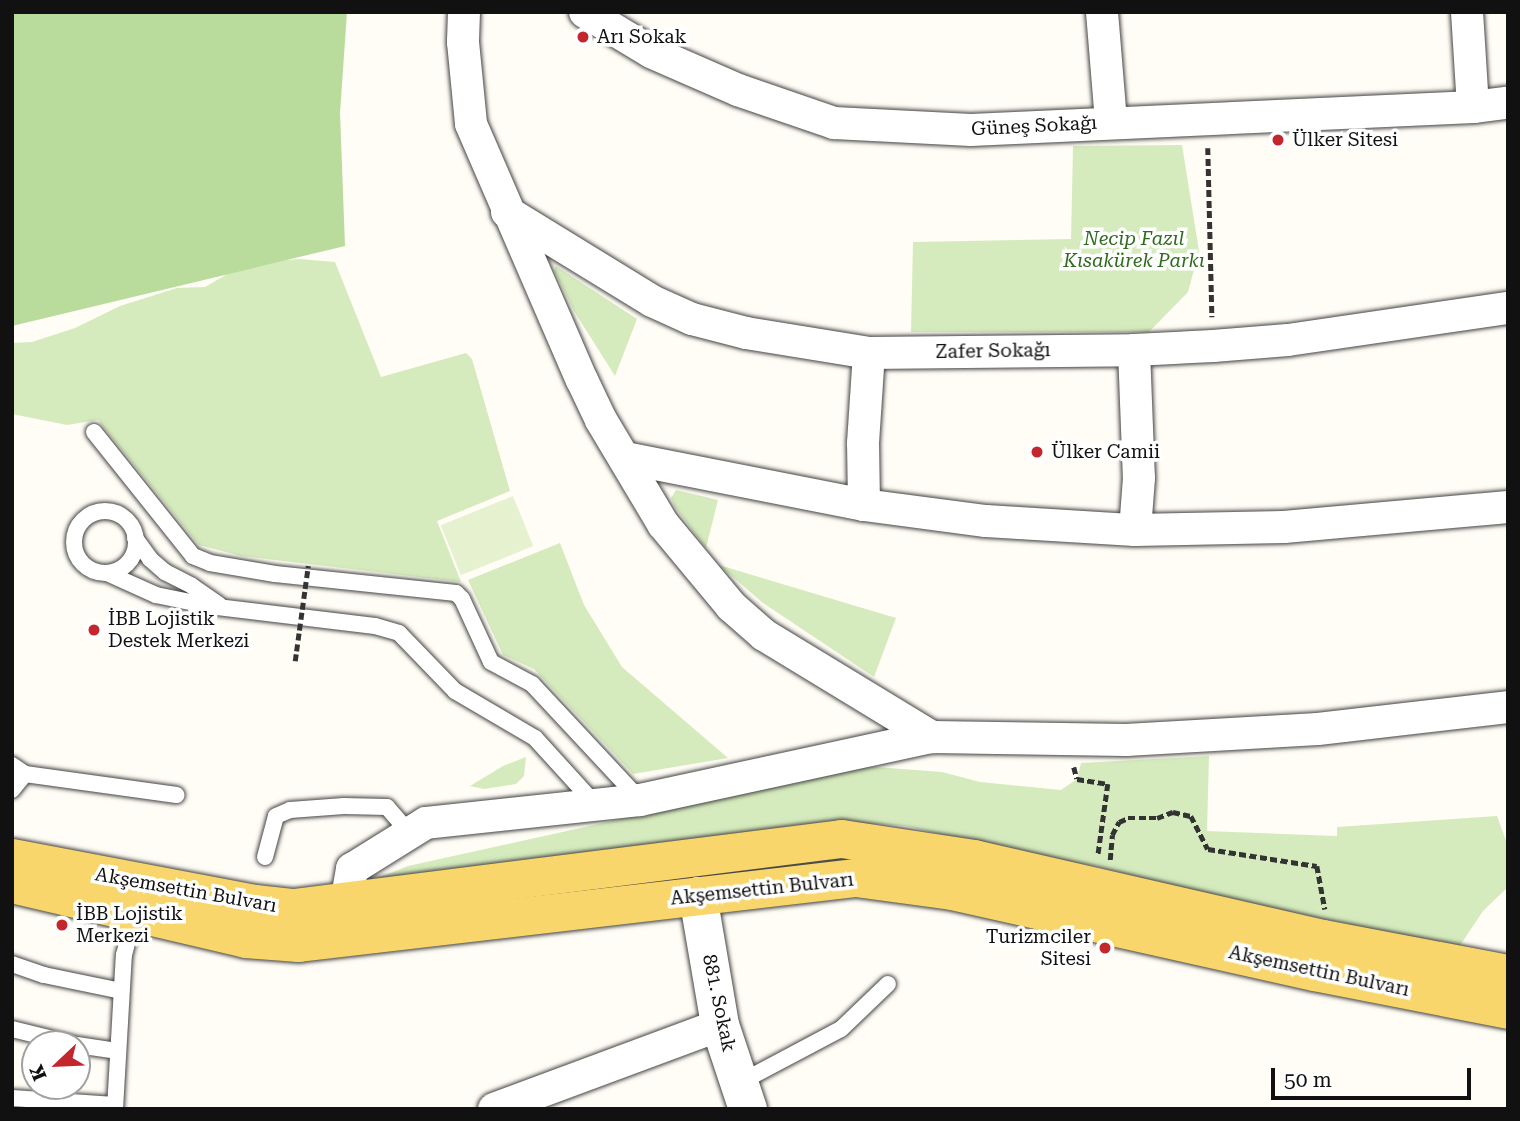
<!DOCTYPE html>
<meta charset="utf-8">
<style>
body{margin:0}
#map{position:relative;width:1520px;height:1121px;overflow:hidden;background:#fffdf5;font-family:"Roboto Serif",serif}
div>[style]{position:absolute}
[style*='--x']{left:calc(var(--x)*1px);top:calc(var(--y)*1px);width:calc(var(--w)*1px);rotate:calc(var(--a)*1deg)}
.green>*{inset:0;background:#d5ebbd}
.forest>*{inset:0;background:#b9dc9c}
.pitch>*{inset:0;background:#e6f2cf;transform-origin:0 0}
.path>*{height:4.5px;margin-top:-2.25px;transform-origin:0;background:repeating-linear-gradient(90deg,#333 0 7px,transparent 0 10.5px)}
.roads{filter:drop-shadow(0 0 2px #444) drop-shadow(0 0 2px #444)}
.service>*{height:16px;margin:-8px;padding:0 8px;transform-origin:8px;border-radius:8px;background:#fff}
.service>.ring{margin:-8px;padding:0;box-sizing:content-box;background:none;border:16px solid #fff;border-radius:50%}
.minor>*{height:32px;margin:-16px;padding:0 16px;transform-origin:16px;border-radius:16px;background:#fff}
.tertiary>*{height:38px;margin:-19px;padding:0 19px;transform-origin:19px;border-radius:19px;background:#fff}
.primary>*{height:38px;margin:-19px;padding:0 19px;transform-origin:19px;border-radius:19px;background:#f9d66b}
.path-bridge>*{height:4.5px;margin-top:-2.25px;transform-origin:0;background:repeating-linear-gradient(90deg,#333 0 7px,transparent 0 10.5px)}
.dots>*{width:19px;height:19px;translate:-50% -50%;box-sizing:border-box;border:4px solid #fff;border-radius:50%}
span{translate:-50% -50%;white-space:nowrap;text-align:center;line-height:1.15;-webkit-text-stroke:7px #fff;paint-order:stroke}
.poi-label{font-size:19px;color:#111}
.left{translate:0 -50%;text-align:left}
.right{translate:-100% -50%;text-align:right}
.street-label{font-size:19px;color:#111}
.park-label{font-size:19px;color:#2f6b1f;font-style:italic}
.frame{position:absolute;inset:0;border:14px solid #111;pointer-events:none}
.north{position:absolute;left:21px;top:1030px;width:70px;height:70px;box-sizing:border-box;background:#fff;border:2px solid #a0a0a0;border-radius:50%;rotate:247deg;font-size:19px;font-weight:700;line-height:28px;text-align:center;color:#111}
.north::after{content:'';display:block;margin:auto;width:24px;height:32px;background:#c4262e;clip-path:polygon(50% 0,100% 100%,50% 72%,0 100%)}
.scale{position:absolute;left:1271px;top:1068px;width:200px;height:32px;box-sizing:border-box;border:4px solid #111;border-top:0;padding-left:9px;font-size:21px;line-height:24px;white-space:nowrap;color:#111;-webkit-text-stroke:5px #fff;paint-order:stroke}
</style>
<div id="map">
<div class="green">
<div style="clip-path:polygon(1182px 145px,1199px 251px,1188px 292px,1149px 332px,911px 332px,913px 242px,1071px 239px,1073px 146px)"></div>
<div style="clip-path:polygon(299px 259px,335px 262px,381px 377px,466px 353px,472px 359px,510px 491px,437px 521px,461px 582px,241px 556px,199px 545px,98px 420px,67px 425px,12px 414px,12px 343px,32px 342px,75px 328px,120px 306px,177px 288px,205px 287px,231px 272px,260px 262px)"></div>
<div style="clip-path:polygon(556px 266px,637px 319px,615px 376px,574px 311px,554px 270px)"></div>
<div style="clip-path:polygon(676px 490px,718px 500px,706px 548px,675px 507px,671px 498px)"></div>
<div style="clip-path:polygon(560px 543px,584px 605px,622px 667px,728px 758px,633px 774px,534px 669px,503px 655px,468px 580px)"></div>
<div style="clip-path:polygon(719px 565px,896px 618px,874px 677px,763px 603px)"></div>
<div style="clip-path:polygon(1209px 756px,1207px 831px,1337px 836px,1337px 827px,1497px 816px,1508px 846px,1508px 887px,1483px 911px,1459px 947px,1203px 894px,1096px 866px,1035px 856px,906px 826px,877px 824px,834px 826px,371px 881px,408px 866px,862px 766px,942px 772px,980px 782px,1061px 790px,1077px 779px,1081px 763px)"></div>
<div style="clip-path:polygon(526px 757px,524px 776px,516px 784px,484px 789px,470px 786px,503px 766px)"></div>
</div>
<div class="forest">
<div style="clip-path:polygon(12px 12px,347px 12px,340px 113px,345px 246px,12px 326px)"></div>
</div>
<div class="pitch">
<div style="left:513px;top:496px;width:54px;height:78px;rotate:68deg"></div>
</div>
<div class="path">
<div style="--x:1208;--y:148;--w:169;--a:88.6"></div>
<div style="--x:1074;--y:767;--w:12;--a:76"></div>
<div style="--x:1077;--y:779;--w:31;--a:9"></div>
<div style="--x:1108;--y:784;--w:73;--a:97.9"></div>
<div style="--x:1110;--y:860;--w:25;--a:-85"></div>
<div style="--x:1112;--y:835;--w:15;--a:-62"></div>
<div style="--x:1119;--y:822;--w:10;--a:-24"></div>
<div style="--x:1128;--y:818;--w:29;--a:0"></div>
<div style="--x:1157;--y:818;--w:17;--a:-21"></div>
<div style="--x:1173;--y:812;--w:18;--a:13"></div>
<div style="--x:1191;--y:816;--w:37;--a:63"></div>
<div style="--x:1208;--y:849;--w:110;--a:8.9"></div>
<div style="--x:1317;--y:866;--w:44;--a:79.5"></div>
</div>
<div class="roads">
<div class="service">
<div style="--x:94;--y:432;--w:159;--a:51.4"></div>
<div style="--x:193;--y:556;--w:18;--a:22"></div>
<div style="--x:210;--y:563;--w:66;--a:9.6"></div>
<div style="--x:275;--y:574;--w:182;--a:6"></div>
<div style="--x:456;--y:593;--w:8;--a:45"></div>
<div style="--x:462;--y:599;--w:69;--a:65.3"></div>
<div style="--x:491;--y:662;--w:47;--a:28.2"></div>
<div style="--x:532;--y:684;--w:158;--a:47"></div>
<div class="ring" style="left:74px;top:511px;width:46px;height:46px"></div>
<div style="--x:135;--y:538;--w:26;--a:54"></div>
<div style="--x:150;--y:559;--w:20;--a:41"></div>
<div style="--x:165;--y:572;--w:30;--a:27"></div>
<div style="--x:192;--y:586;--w:33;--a:35"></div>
<div style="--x:107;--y:573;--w:54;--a:24.2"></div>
<div style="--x:156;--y:595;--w:54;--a:11.7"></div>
<div style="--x:209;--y:606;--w:167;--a:6.9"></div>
<div style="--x:375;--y:626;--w:25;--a:16"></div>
<div style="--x:399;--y:633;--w:81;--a:46"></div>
<div style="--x:455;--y:691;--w:93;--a:30.4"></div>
<div style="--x:535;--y:738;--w:89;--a:47.7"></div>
<div style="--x:12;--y:765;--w:16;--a:35"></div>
<div style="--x:25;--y:774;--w:153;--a:7.9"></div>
<div style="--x:12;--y:790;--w:21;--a:-51"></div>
<div style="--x:265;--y:857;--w:42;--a:-75"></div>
<div style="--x:276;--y:816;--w:15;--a:-23"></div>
<div style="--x:290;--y:810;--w:54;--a:-4.2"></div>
<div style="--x:344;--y:806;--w:43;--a:1.3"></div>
<div style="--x:387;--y:807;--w:32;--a:49"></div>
<div style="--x:12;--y:964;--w:34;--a:19"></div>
<div style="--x:44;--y:975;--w:79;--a:11.7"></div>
<div style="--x:12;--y:1029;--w:63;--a:13.8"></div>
<div style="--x:77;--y:1045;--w:40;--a:8.5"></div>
<div style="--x:739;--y:1083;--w:115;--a:-27.9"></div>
<div style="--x:841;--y:1029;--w:65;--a:-43.8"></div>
<div style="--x:12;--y:1098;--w:103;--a:3.9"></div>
<div style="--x:115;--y:1109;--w:154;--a:-86.7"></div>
<div style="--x:124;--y:955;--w:43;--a:-75.3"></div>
</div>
<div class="minor">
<div style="--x:464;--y:12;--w:30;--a:92"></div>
<div style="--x:463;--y:42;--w:82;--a:84.4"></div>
<div style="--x:471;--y:124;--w:279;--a:66.6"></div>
<div style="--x:582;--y:380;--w:44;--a:64.6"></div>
<div style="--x:601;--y:420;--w:121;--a:59.2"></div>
<div style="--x:663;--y:524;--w:107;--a:50.3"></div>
<div style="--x:731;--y:606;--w:44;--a:41.3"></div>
<div style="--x:764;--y:635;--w:197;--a:31.3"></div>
<div style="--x:585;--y:12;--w:77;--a:31.2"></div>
<div style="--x:651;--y:52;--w:95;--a:23.6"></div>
<div style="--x:738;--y:90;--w:102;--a:19"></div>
<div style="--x:834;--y:123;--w:137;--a:2.9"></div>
<div style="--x:971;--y:130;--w:503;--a:-2.62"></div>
<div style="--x:1473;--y:107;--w:35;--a:-7"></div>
<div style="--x:1102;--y:12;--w:110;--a:85.3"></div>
<div style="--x:1467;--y:12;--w:95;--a:86.4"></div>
<div style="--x:507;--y:212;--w:170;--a:31.5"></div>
<div style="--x:652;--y:301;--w:44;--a:24.2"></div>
<div style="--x:692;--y:319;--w:56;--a:14.5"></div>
<div style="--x:746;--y:333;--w:125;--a:9.2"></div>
<div style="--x:869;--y:353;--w:265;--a:-0.6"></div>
<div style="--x:1134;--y:350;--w:79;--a:-2.9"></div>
<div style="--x:1213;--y:346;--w:75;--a:-4.6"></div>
<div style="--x:1288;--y:340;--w:222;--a:-8.3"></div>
<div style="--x:1134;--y:350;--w:128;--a:87.8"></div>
<div style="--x:1139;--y:478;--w:52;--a:94.4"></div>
<div style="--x:625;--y:458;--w:244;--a:11.1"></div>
<div style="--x:864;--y:505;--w:123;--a:7.5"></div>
<div style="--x:986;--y:521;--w:149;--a:3.5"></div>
<div style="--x:1135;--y:530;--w:149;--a:-1.2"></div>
<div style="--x:1284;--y:527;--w:225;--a:-5.1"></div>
<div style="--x:864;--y:505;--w:62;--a:-90.9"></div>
<div style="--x:863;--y:443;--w:90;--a:-86.2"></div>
<div style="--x:346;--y:903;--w:35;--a:-80"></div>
<div style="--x:352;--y:869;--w:87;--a:-31.9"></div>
<div style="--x:426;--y:823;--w:215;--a:-6.1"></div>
<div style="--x:640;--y:800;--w:299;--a:-12.2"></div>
<div style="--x:932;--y:737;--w:194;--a:0.9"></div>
<div style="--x:1126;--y:740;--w:192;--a:-3.3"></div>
<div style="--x:1318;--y:729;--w:191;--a:-6.6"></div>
<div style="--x:494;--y:1109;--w:241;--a:-20.4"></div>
</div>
<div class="tertiary">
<div style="--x:698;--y:896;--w:131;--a:80.3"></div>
<div style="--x:720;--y:1025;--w:89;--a:71.6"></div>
</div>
<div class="primary">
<div style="--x:12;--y:858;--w:247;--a:10.7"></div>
<div style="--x:255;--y:904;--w:39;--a:6"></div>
<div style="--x:294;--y:908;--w:552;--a:-7.18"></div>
<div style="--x:842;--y:839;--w:134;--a:8.6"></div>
<div style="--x:974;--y:859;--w:358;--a:12.9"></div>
<div style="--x:1323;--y:939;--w:188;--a:10.7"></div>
<div style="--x:12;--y:884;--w:240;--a:13.2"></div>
<div style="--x:246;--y:939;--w:53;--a:4.3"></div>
<div style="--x:299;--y:943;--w:561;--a:-6.66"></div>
<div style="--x:856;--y:878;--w:97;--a:7.7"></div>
<div style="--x:952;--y:891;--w:372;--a:12.6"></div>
<div style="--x:1315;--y:972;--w:197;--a:11.1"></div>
</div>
</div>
<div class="path-bridge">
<div style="--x:295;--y:661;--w:96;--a:-82.2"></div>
</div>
<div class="dots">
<div style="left:583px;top:37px;background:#c4262e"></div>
<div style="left:1278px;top:140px;background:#c4262e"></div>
<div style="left:1037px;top:452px;background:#c4262e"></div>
<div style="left:94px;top:630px;background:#c4262e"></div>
<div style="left:62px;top:925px;background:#c4262e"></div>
<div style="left:1105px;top:948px;background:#c4262e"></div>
</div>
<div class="poi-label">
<span class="left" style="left:597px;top:37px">Arı Sokak</span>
<span class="left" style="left:1292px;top:140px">Ülker Sitesi</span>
<span class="left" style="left:1051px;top:452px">Ülker Camii</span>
<span class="left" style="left:108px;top:630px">İBB Lojistik<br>Destek Merkezi</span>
<span class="left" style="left:76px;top:925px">İBB Lojistik<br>Merkezi</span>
<span class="right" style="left:1091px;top:948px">Turizmciler<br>Sitesi</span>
</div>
<div class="street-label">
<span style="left:1034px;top:126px;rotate:-3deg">Güneş Sokağı</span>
<span style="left:993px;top:351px;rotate:-1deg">Zafer Sokağı</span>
<span style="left:762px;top:889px;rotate:-6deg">Akşemsettin Bulvarı</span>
<span style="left:186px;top:890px;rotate:10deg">Akşemsettin Bulvarı</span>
<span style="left:1319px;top:971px;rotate:12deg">Akşemsettin Bulvarı</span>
<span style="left:719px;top:1003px;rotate:78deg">881. Sokak</span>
</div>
<div class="park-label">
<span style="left:1134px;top:250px">Necip Fazıl<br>Kısakürek Parkı</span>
</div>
<div class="frame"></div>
<div class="north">K</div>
<div class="scale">50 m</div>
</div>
